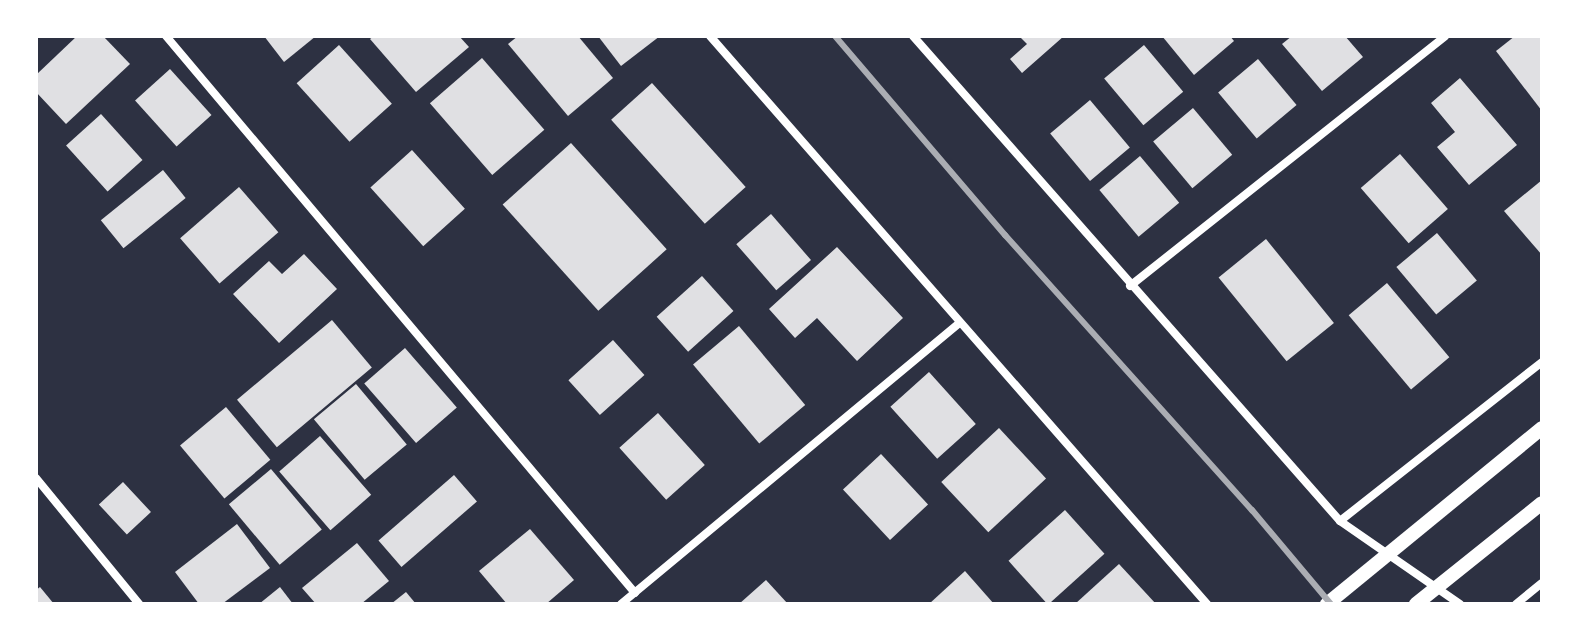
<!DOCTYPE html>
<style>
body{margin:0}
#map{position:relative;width:1578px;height:640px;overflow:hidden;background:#2d3142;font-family:Lato,sans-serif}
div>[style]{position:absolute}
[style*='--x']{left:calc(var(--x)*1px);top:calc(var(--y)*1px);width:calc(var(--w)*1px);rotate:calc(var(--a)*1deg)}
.building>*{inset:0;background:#e0e0e3;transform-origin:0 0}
.minor>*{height:8px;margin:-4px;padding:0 4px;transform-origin:4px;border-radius:4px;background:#fff}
.tertiary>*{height:14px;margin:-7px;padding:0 7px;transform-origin:7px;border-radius:7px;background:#fff}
.rail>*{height:6px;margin:-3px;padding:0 3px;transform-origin:3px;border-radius:3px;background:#abadb3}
span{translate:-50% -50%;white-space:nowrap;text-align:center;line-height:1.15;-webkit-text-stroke:8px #fff;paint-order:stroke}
.frame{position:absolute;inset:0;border:38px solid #fff;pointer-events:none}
</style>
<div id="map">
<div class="building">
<div style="clip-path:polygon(77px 36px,103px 36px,130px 64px,66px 124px,36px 92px,36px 75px)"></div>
<div style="clip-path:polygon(264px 36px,316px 36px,284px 62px)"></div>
<div style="clip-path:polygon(374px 36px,459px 36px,469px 47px,416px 92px,370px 39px)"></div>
<div style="clip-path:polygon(518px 36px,578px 36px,613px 78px,568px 116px,508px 44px)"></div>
<div style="clip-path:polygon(598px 36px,660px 36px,621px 66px)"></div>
<div style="clip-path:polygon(1019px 36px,1064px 36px,1022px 73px,1010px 59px,1027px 44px)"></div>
<div style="clip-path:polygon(1162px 36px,1230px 36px,1234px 41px,1194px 75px)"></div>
<div style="clip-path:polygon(1292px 36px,1345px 36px,1363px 57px,1322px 91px,1282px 44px)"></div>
<div style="clip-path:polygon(1515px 36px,1542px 36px,1542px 111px,1496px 51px)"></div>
<div style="left:339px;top:45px;width:79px;height:57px;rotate:48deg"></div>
<div style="left:1144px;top:45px;width:61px;height:52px;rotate:50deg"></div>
<div style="left:482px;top:58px;width:95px;height:69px;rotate:49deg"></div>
<div style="left:1258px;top:59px;width:60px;height:52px;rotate:50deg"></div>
<div style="left:170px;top:69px;width:62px;height:47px;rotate:48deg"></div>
<div style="clip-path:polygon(1460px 78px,1517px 145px,1469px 185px,1437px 147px,1455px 132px,1431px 103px)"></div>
<div style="left:652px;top:83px;width:140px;height:55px;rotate:48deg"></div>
<div style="left:1090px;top:100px;width:62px;height:52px;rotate:50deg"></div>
<div style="left:1193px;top:108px;width:61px;height:52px;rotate:50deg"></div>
<div style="left:101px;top:114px;width:62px;height:47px;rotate:48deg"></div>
<div style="left:571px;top:143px;width:143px;height:92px;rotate:48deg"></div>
<div style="left:412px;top:150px;width:79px;height:56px;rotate:48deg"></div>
<div style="left:1400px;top:154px;width:73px;height:52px;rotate:49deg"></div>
<div style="left:1140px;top:156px;width:61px;height:53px;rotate:50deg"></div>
<div style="left:163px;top:170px;width:36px;height:80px;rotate:51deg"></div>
<div style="clip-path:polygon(1542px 180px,1542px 255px,1504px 211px)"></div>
<div style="left:239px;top:187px;width:60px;height:78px;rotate:49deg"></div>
<div style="left:771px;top:214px;width:61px;height:46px;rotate:49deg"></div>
<div style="left:1437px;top:233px;width:62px;height:53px;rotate:50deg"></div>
<div style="left:1266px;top:239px;width:108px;height:61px;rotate:51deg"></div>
<div style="clip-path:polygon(837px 247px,903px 318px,857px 361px,817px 318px,795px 338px,769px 309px)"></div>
<div style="clip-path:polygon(304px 254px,337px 289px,279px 343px,233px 294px,269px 261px,282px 274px)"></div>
<div style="left:702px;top:276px;width:47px;height:61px;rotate:48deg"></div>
<div style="left:1387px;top:283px;width:97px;height:50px;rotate:50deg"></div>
<div style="left:332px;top:320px;width:62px;height:124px;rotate:50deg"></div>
<div style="left:739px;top:326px;width:103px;height:60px;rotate:50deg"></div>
<div style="left:613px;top:340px;width:47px;height:60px;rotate:48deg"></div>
<div style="left:405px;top:348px;width:79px;height:54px;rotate:49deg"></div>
<div style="left:929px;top:372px;width:70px;height:52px;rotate:48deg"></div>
<div style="left:356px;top:384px;width:79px;height:55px;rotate:50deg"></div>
<div style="left:226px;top:407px;width:69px;height:60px;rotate:50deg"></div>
<div style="left:658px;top:413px;width:70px;height:52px;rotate:48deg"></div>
<div style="left:999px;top:428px;width:69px;height:79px;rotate:47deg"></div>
<div style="left:320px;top:436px;width:78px;height:54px;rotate:49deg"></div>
<div style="left:881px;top:454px;width:69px;height:52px;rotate:47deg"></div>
<div style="left:271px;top:469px;width:79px;height:55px;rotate:50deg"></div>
<div style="left:454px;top:475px;width:35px;height:100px;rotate:49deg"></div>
<div style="left:123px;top:482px;width:41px;height:33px;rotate:47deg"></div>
<div style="left:1065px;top:510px;width:59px;height:76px;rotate:48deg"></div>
<div style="clip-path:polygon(237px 524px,270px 568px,222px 604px,199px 604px,175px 572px)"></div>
<div style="clip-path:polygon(530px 529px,574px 580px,546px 604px,507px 604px,479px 571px)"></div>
<div style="clip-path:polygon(357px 543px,389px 581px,361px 604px,316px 604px,302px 588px)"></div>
<div style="clip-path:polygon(1119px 564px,1156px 604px,1075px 604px)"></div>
<div style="clip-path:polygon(965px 571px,994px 604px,929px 604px)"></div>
<div style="clip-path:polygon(766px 580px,788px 604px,739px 604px)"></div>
<div style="clip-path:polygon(40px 587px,54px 604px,36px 604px,36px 590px)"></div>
<div style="clip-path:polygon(280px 587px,293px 604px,259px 604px)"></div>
<div style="clip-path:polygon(406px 592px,416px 604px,391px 604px)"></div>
</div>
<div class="minor">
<div style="--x:166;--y:36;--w:728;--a:49.9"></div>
<div style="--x:710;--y:36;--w:755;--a:48.81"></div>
<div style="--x:913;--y:36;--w:646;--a:48.64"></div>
<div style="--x:1340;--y:521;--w:146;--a:34.7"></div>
<div style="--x:1130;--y:286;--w:402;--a:-38.4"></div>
<div style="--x:36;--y:478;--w:163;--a:50.7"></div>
<div style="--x:1340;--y:521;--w:257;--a:-38.2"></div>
<div style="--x:621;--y:604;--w:440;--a:-39.7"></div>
<div style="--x:1516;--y:604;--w:33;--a:-39"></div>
</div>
<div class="tertiary">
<div style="--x:1327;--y:604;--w:278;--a:-39.3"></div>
<div style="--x:1416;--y:604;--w:161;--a:-38.7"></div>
</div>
<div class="rail">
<div style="--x:835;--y:36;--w:262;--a:49.5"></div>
<div style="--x:1005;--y:235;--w:370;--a:48.1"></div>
<div style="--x:1252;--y:510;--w:123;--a:50"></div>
</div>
<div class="frame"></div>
</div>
